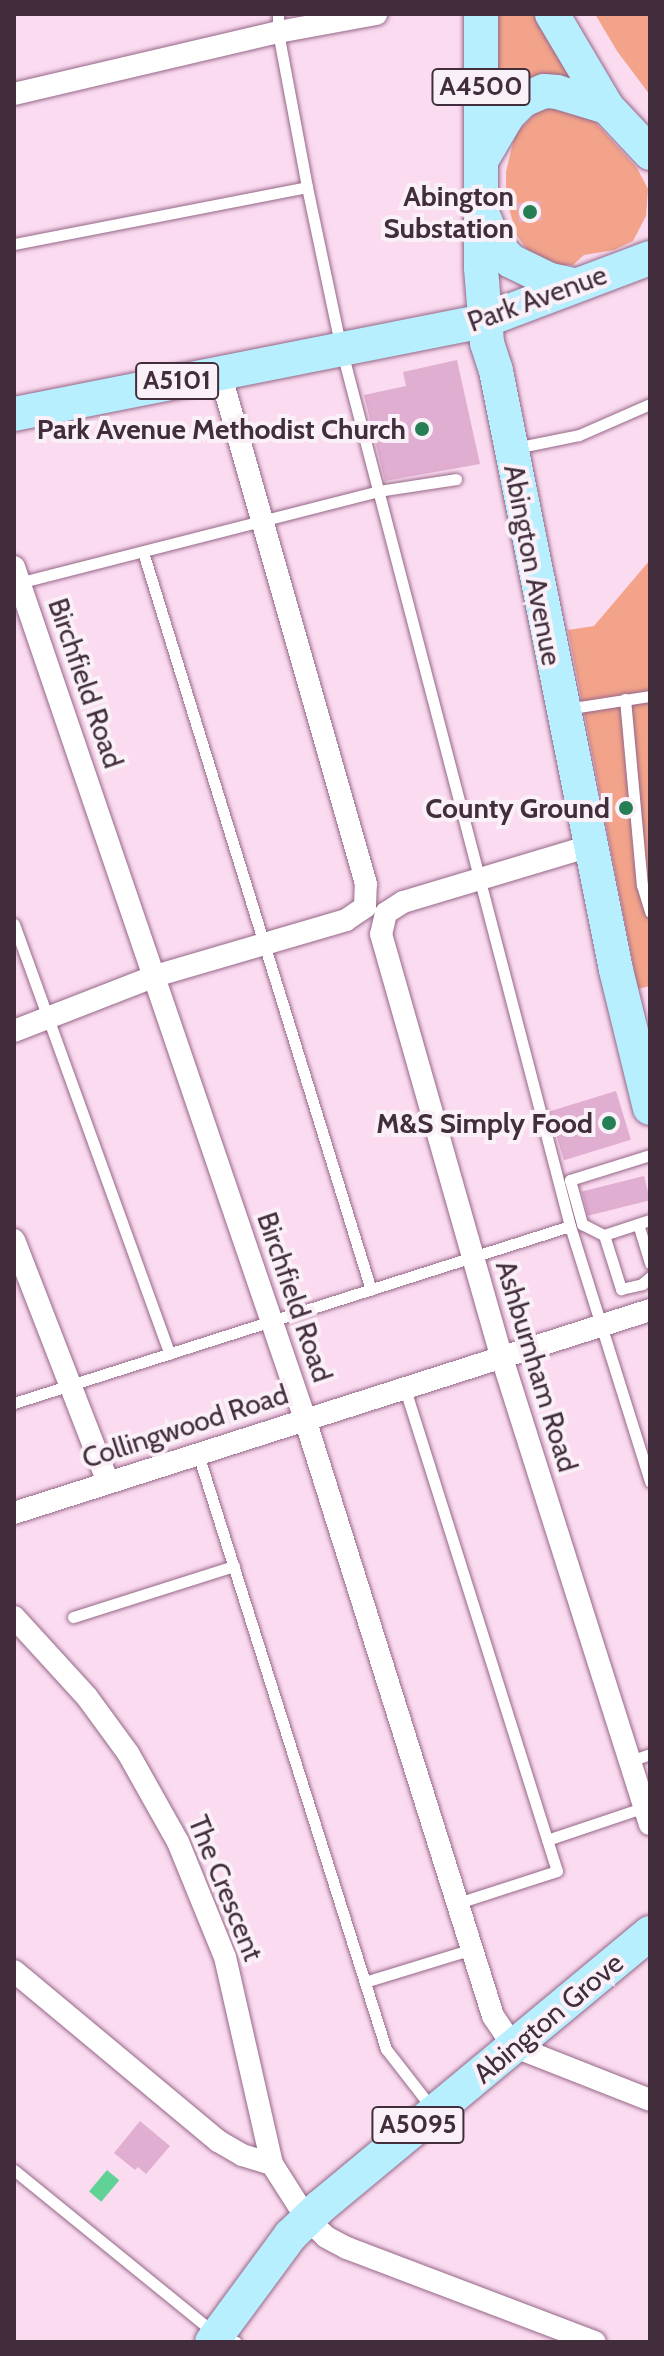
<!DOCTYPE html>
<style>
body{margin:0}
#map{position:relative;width:664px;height:2356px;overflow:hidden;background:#fbdbf0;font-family:Cabin,sans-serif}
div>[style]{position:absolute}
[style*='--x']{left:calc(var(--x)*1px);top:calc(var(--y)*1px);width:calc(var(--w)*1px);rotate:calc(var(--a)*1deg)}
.green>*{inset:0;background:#f2a38a}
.water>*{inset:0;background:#61d296;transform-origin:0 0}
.building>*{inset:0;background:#e0aed1;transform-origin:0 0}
.roads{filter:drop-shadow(0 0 2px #956787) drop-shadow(0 0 2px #956787)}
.service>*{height:11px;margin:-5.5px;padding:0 5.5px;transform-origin:5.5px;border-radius:5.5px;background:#fff}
.minor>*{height:22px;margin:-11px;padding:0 11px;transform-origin:11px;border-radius:11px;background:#fff}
.primary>*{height:34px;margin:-17px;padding:0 17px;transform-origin:17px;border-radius:17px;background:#b7effe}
.dots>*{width:22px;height:22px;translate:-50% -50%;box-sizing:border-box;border:4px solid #faf0f7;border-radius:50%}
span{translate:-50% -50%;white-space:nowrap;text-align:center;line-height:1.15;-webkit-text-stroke:8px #faf0f7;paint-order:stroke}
.shield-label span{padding:2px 6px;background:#faf0f7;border:2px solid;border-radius:6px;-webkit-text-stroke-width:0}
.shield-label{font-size:26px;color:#412d3b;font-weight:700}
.poi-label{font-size:28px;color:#412d3b;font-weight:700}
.right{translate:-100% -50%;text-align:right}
.street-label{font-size:28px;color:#412d3b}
.frame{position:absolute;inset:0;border:16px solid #412d3b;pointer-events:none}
</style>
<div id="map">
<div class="green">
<div style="clip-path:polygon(495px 14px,541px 14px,583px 83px,494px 114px)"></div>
<div style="clip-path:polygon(595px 14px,650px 14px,650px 95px,617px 51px)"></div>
<div style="clip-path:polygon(556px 107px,586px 114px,595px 122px,637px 168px,648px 189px,646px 216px,633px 241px,614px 250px,584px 255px,573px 265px,557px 265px,529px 252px,517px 236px,506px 198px,506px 172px,515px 134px,539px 110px)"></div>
<div style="clip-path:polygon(650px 560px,650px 986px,638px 989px,568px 630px,594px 626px)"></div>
</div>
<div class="water">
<div style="left:107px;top:2170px;width:16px;height:28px;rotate:40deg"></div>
</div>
<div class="building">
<div style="left:540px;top:201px;width:19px;height:23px;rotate:84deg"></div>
<div style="clip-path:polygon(457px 360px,480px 464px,385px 481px,364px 395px,406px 386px,403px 372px)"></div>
<div style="left:616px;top:1091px;width:51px;height:70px;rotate:73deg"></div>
<div style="left:644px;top:1176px;width:25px;height:64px;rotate:76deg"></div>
<div style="clip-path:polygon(140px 2121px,170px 2146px,146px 2174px,138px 2167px,135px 2170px,114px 2153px)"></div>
</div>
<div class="roads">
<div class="service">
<div style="--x:278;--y:14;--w:18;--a:90"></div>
<div style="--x:278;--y:32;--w:158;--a:79.4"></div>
<div style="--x:307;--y:187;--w:165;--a:78.1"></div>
<div style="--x:341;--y:348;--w:907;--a:75.38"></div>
<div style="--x:570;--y:1226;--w:268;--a:72.6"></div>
<div style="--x:14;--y:244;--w:298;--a:-11"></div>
<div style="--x:515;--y:448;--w:65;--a:-11.5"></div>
<div style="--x:579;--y:435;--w:77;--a:-23.6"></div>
<div style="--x:143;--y:552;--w:772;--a:72.83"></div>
<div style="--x:18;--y:583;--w:372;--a:-14.3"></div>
<div style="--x:378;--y:491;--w:79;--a:-8.7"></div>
<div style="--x:625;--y:699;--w:187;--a:84.8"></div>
<div style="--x:642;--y:885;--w:28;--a:73"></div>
<div style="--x:566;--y:709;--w:85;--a:-8.8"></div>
<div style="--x:14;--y:924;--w:457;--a:70.1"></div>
<div style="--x:650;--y:1155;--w:84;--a:162.6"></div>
<div style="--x:570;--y:1180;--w:46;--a:74.7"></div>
<div style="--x:582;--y:1224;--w:25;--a:27"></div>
<div style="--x:604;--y:1235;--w:48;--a:-18.1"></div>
<div style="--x:638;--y:1224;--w:41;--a:72.9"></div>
<div style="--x:604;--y:1235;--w:57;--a:72.5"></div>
<div style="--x:621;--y:1289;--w:22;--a:-13"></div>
<div style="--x:642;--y:1284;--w:11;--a:-41"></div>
<div style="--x:405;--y:1389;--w:505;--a:72.5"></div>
<div style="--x:557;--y:1871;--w:104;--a:162.1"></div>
<div style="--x:14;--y:1403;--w:583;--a:-17.66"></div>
<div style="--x:198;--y:1454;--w:624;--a:72.47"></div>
<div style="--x:386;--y:2049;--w:75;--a:52.1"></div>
<div style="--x:73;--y:1617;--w:169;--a:-17.6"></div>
<div style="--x:630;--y:1761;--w:21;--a:-19"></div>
<div style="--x:547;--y:1840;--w:103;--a:-18.6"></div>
<div style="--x:365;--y:1982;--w:112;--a:-17.1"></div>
<div style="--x:14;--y:2170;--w:262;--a:39.1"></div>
<div style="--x:217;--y:2335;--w:20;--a:20"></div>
</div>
<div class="minor">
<div style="--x:14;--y:94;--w:271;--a:-13.2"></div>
<div style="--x:278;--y:32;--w:100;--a:-10.4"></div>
<div style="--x:14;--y:567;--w:900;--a:71.14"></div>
<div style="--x:305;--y:1419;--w:626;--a:72.52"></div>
<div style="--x:493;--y:2016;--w:36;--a:56"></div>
<div style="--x:513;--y:2046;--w:147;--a:21.5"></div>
<div style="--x:590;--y:846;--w:195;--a:163.3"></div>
<div style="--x:403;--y:902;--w:20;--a:147"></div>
<div style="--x:386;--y:913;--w:22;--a:103"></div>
<div style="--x:381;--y:934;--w:441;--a:74.1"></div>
<div style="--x:502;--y:1358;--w:489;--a:72.4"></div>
<div style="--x:14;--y:1031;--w:151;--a:-21.3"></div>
<div style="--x:155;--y:976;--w:199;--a:-16.3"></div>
<div style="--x:346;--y:920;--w:23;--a:-34"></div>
<div style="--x:365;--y:907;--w:23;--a:-88"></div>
<div style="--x:366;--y:884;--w:531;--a:-105.95"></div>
<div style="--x:14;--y:1240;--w:260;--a:68.8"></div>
<div style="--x:14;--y:1513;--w:668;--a:-17.7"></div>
<div style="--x:14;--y:1617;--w:108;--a:47.6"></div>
<div style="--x:87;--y:1697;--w:69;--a:53.8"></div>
<div style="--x:128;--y:1753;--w:102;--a:60.7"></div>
<div style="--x:178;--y:1842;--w:124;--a:67.8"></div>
<div style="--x:225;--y:1957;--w:212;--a:77.2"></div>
<div style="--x:272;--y:2164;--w:65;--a:57.5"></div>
<div style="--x:307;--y:2219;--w:26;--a:43"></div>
<div style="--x:326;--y:2237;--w:24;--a:28"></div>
<div style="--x:347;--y:2248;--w:265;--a:20.8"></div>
<div style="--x:14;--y:1971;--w:266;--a:39.8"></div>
<div style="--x:218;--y:2141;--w:28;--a:30"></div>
<div style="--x:242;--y:2155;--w:31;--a:17"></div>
</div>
<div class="primary">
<div style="--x:481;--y:14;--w:254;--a:90"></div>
<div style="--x:481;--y:268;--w:75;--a:85.4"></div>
<div style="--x:487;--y:343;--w:29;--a:72"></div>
<div style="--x:496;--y:371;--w:611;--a:78.67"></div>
<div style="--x:616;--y:970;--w:142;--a:76.2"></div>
<div style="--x:552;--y:14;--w:108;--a:59.4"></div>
<div style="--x:607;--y:107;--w:63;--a:46.9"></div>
<div style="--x:481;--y:161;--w:53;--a:-59.6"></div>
<div style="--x:508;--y:115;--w:21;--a:-45"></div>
<div style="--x:523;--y:100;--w:23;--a:-23"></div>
<div style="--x:544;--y:91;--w:13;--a:4"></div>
<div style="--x:557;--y:92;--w:52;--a:16.7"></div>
<div style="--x:483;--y:215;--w:31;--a:68"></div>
<div style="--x:495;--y:244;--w:23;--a:47"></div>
<div style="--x:511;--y:261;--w:43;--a:26"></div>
<div style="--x:550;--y:280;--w:25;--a:12"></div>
<div style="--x:14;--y:414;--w:478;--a:-11.2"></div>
<div style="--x:483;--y:321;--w:178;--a:-20.7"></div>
<div style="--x:212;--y:2342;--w:133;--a:-53.6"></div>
<div style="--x:291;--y:2235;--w:40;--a:-44"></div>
<div style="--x:320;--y:2207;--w:429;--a:-39.7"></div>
</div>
</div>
<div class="dots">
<div style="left:530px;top:212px;background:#267f54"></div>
<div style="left:422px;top:429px;background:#267f54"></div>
<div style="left:626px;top:808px;background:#267f54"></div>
<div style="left:609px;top:1123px;background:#267f54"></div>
</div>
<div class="shield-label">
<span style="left:481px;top:87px">A4500</span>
<span style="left:177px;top:381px">A5101</span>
<span style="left:418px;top:2125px">A5095</span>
</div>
<div class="poi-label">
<span class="right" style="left:514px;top:212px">Abington<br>Substation</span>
<span class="right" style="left:406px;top:429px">Park Avenue Methodist Church</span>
<span class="right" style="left:610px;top:808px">County Ground</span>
<span class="right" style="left:593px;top:1123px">M&amp;S Simply Food</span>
</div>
<div class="street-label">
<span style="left:537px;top:298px;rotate:-20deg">Park Avenue</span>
<span style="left:533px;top:565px;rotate:79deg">Abington Avenue</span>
<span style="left:86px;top:683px;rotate:71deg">Birchfield Road</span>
<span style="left:295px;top:1297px;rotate:71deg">Birchfield Road</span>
<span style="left:537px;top:1366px;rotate:73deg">Ashburnham Road</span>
<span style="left:185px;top:1426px;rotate:-18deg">Collingwood Road</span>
<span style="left:226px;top:1888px;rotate:68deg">The Crescent</span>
<span style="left:548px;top:2018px;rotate:-40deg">Abington Grove</span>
</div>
<div class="frame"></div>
</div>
